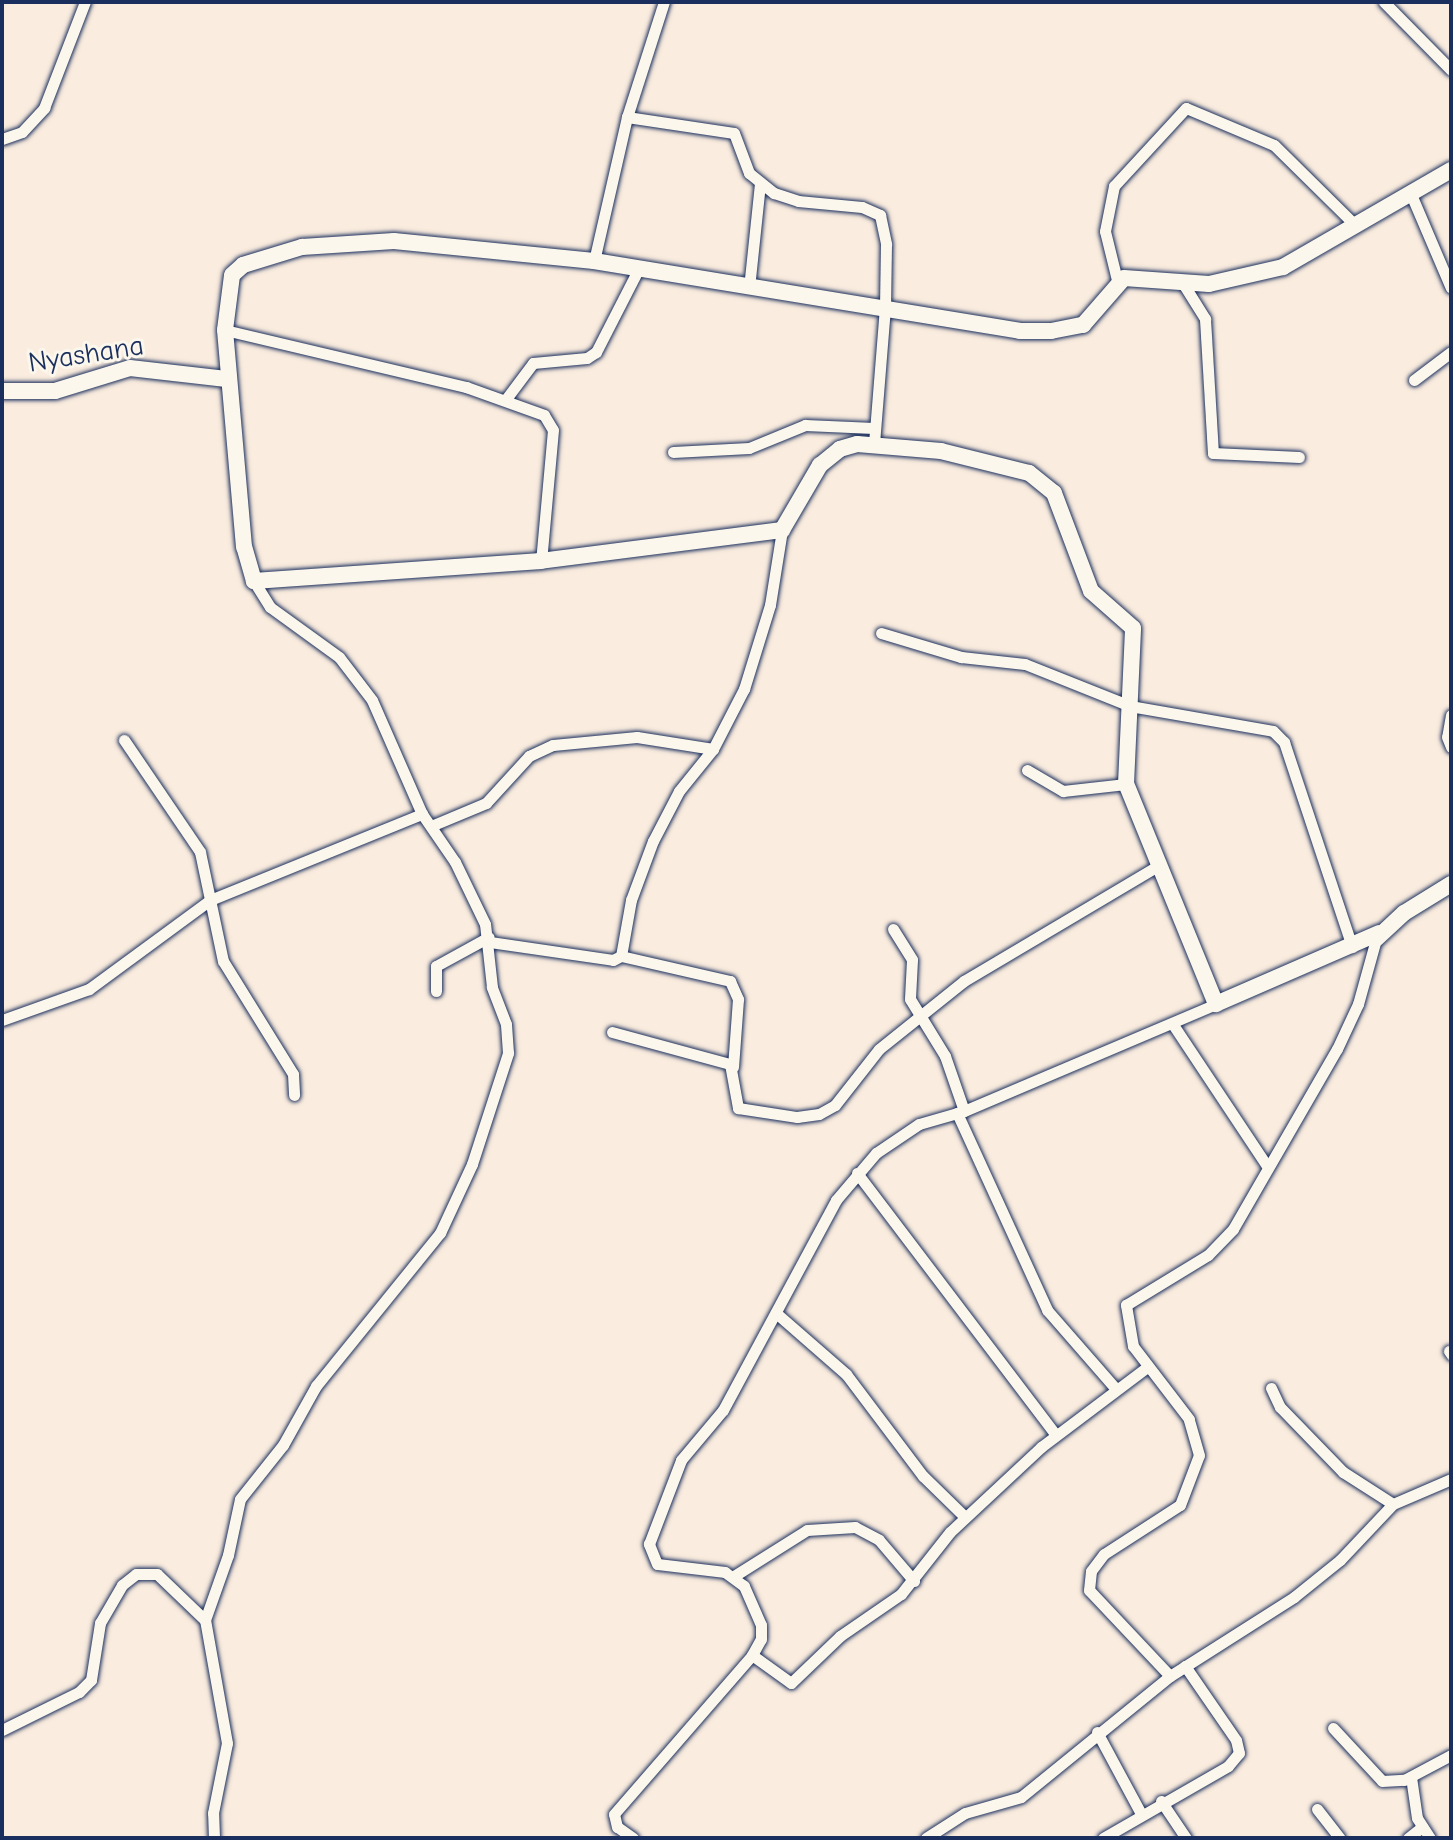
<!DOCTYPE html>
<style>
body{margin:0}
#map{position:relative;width:1453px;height:1840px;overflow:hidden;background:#faecde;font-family:"Comic Neue",sans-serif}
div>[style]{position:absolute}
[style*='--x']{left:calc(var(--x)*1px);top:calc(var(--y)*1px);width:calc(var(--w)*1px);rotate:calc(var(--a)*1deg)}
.roads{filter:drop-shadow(0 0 2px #1b2f5e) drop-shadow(0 0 2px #1b2f5e)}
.street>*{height:11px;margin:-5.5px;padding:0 5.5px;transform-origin:5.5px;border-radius:5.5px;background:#fbf7ec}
.secondary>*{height:16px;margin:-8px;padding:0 8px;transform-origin:8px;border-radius:8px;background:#fbf7ec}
span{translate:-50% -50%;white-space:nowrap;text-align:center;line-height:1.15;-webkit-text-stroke:6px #fbf7ec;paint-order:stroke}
.street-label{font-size:28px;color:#1b2f5e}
.frame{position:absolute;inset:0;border:4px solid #1b2f5e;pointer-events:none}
</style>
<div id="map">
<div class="roads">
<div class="street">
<div style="--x:1384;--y:2;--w:95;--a:45.4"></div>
<div style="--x:627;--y:117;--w:108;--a:8.5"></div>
<div style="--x:734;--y:133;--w:43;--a:69.4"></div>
<div style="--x:749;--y:173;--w:32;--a:39"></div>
<div style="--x:774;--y:193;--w:25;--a:18"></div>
<div style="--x:798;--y:201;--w:64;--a:5.4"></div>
<div style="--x:862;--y:207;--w:20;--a:24"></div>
<div style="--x:880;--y:215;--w:30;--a:78"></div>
<div style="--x:886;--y:244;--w:63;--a:90.9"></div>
<div style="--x:885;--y:307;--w:137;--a:94.6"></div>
<div style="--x:2;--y:139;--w:21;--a:-19"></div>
<div style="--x:22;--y:132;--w:33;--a:-47"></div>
<div style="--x:44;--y:108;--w:114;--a:-68.9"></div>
<div style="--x:1410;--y:192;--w:104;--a:66.9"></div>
<div style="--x:594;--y:261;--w:148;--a:-77.1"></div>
<div style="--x:627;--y:117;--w:121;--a:-72.2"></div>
<div style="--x:1117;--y:280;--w:50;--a:-103.8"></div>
<div style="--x:1105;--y:231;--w:46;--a:-78.7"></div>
<div style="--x:1114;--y:186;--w:106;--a:-47.3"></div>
<div style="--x:1186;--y:108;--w:95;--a:22.8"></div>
<div style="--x:1274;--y:145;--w:114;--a:44.6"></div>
<div style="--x:1184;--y:285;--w:40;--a:58"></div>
<div style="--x:1205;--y:319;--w:134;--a:86.6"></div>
<div style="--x:1213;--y:453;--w:86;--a:2.7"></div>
<div style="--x:749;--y:288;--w:105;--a:-84"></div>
<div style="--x:225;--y:330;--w:248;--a:13.3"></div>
<div style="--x:466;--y:387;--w:83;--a:19.7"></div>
<div style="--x:544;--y:415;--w:17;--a:59"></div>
<div style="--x:553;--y:430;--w:132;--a:95.2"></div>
<div style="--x:1414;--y:380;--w:46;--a:-37.1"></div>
<div style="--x:506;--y:399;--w:45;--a:-53.1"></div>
<div style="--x:533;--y:363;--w:54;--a:-5.3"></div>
<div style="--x:587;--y:358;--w:11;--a:-34"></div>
<div style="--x:596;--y:352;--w:92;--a:-62.9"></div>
<div style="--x:673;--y:452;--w:76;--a:-3"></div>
<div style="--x:749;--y:448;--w:61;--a:-22.3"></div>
<div style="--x:805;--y:425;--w:69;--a:2.5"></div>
<div style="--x:881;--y:633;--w:84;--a:16.7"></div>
<div style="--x:961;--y:657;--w:64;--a:6.2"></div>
<div style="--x:1025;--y:664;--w:113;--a:21.8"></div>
<div style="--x:1130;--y:706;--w:145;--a:9.9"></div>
<div style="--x:1273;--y:731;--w:16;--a:45"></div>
<div style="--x:1284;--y:742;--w:216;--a:71.6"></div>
<div style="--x:1451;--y:715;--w:22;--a:100"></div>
<div style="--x:1447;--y:737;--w:11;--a:68"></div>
<div style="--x:124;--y:740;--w:135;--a:55.8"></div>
<div style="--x:200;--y:852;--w:111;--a:78.1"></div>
<div style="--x:223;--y:961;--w:133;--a:58.2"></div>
<div style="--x:293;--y:1074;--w:21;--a:87"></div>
<div style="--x:1027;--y:770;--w:42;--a:30.3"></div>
<div style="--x:1063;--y:791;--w:63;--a:-6.3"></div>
<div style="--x:431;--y:826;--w:60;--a:-22.7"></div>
<div style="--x:486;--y:803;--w:64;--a:-47.5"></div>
<div style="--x:529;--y:756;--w:26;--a:-25"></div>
<div style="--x:553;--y:745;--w:84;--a:-5.4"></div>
<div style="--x:637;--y:737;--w:77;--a:9"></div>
<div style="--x:893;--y:929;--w:36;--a:58"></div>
<div style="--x:912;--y:960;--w:39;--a:93"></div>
<div style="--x:910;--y:999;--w:67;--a:58.4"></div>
<div style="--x:945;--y:1056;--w:58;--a:70.9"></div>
<div style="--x:490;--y:942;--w:124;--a:8.3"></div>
<div style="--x:613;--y:960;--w:9;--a:-27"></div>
<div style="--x:621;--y:956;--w:57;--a:-79.9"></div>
<div style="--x:631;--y:900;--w:63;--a:-69.6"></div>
<div style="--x:653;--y:841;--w:56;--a:-62.5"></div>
<div style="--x:679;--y:791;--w:54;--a:-51"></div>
<div style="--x:713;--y:749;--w:68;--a:-62.7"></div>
<div style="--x:744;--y:689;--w:88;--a:-72.8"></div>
<div style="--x:770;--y:605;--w:76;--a:-80.9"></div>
<div style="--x:621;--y:956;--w:112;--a:12.9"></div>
<div style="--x:730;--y:981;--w:20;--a:66"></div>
<div style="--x:738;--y:999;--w:68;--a:94.2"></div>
<div style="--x:436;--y:991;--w:25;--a:-90"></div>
<div style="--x:436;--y:966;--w:60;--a:-28.7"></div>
<div style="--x:2;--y:1020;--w:92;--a:-19.6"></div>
<div style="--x:89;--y:989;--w:150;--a:-36.3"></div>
<div style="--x:210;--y:900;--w:229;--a:-22.1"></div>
<div style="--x:1174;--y:1026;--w:168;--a:56.4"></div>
<div style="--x:612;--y:1032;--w:122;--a:15.2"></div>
<div style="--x:730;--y:1064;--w:45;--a:79.7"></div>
<div style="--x:738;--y:1108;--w:60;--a:8.7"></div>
<div style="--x:797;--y:1117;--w:22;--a:-8"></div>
<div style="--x:819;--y:1114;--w:18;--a:-29"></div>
<div style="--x:835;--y:1105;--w:71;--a:-51.8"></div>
<div style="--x:879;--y:1049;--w:109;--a:-38.7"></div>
<div style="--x:964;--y:981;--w:226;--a:-30.7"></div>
<div style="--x:957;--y:1113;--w:217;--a:65.4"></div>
<div style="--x:1047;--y:1310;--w:105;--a:48.9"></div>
<div style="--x:857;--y:1173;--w:328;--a:52.8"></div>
<div style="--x:776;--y:1313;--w:93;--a:41.1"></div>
<div style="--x:846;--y:1374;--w:128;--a:53"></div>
<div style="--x:923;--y:1476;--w:59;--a:44.3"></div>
<div style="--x:1449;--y:1351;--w:4;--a:56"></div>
<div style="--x:1271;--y:1388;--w:21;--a:65"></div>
<div style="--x:1280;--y:1407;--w:91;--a:45.9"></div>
<div style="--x:1343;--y:1472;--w:59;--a:32.6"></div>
<div style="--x:734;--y:1576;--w:86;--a:-32.2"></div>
<div style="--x:807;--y:1530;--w:48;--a:-3.6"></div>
<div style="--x:855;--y:1527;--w:27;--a:28"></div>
<div style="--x:879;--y:1540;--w:54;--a:49.5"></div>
<div style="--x:752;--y:1655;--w:18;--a:-61"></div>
<div style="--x:761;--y:1639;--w:14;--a:-90"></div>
<div style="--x:761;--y:1625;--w:43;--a:-113.6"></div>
<div style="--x:744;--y:1586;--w:24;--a:-144"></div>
<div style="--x:725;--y:1572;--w:68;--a:-173.3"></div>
<div style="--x:657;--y:1564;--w:22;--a:-112"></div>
<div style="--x:649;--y:1544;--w:90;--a:-69.1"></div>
<div style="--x:681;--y:1460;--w:65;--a:-50"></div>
<div style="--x:723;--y:1410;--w:238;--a:-61.7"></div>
<div style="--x:836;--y:1200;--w:62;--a:-49.6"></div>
<div style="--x:876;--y:1153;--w:52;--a:-34"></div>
<div style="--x:919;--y:1124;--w:47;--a:-16.1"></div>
<div style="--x:964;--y:1111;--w:274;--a:-23"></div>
<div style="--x:1170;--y:1676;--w:118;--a:-133.3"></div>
<div style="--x:1089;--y:1590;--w:19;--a:-84"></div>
<div style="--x:1091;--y:1571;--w:21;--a:-53"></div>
<div style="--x:1104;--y:1554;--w:90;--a:-32.8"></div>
<div style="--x:1180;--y:1505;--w:53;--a:-69.2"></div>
<div style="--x:1199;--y:1455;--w:37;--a:-106"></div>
<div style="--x:1189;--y:1419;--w:92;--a:-127.5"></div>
<div style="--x:1133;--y:1346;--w:42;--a:-99.7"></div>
<div style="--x:1126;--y:1305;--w:96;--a:-31.4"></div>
<div style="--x:1208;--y:1255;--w:36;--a:-46"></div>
<div style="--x:1233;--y:1229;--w:208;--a:-60"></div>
<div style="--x:1337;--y:1049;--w:50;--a:-65"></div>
<div style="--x:1358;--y:1004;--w:67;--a:-74.5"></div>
<div style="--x:1333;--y:1728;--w:72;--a:47.2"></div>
<div style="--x:1382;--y:1781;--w:22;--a:-3"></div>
<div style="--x:1404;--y:1780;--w:53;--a:-28"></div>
<div style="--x:2;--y:1730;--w:86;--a:-26.3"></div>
<div style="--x:79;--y:1692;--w:17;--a:-45"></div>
<div style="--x:91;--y:1680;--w:58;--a:-81"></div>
<div style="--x:100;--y:1623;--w:44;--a:-59.9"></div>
<div style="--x:122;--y:1585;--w:18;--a:-38"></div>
<div style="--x:136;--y:1574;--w:21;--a:0"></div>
<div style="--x:157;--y:1574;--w:66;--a:43.8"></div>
<div style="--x:1097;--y:1732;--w:91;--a:61.7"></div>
<div style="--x:1411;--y:1777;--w:41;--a:81.7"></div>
<div style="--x:1417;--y:1818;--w:24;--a:57"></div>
<div style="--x:1161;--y:1801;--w:45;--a:56"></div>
<div style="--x:1317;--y:1809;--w:37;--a:52"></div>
<div style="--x:214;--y:1838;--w:25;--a:-92"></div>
<div style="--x:213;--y:1813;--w:71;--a:-78.7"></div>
<div style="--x:227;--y:1743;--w:125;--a:-100.1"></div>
<div style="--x:205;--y:1620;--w:69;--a:-70.5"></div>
<div style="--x:228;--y:1555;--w:57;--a:-77.9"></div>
<div style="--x:240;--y:1499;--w:69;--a:-51.5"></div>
<div style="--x:283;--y:1445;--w:68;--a:-60.8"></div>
<div style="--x:316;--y:1386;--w:197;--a:-51"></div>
<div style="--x:440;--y:1233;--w:76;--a:-65.1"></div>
<div style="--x:472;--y:1164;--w:117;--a:-72"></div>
<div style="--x:508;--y:1053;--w:29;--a:-94"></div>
<div style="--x:506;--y:1024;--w:40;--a:-111"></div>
<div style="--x:492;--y:987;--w:63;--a:-96.3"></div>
<div style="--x:485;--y:924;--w:69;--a:-115.8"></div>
<div style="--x:455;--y:862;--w:58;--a:-124.5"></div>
<div style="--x:422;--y:814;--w:124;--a:-113.7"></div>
<div style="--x:372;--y:700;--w:54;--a:-127.5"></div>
<div style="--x:339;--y:657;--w:85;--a:-144.1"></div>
<div style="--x:270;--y:607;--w:31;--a:-122"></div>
<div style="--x:633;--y:1838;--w:19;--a:-145"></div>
<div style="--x:617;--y:1827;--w:13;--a:-103"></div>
<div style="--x:614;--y:1814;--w:211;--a:-49"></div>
<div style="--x:752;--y:1655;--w:48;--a:35.7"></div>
<div style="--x:791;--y:1683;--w:68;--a:-43.8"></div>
<div style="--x:840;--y:1636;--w:74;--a:-34.5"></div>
<div style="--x:901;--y:1594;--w:79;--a:-51.7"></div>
<div style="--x:950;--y:1532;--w:125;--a:-43"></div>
<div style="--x:1041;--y:1447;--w:131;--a:-37"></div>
<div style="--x:926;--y:1838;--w:46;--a:-32.7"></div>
<div style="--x:965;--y:1813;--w:58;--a:-15.9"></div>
<div style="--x:1021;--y:1797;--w:192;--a:-39.1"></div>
<div style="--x:1170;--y:1676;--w:147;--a:-32.5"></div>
<div style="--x:1294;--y:1597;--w:59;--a:-38.8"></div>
<div style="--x:1340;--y:1560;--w:77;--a:-46.6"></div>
<div style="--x:1393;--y:1504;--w:63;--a:-23.3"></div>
<div style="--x:1103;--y:1838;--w:144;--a:-29.9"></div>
<div style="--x:1228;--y:1766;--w:17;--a:-50"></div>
<div style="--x:1239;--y:1753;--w:13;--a:-103"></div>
<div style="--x:1236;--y:1740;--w:90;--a:-124.6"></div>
<div style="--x:1408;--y:1838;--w:18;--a:-38"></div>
</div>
<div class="secondary">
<div style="--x:2;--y:391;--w:53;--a:0"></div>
<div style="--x:55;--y:391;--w:78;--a:-17"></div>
<div style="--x:130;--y:368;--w:97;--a:6.5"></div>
<div style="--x:1379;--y:933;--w:178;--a:156.5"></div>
<div style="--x:1216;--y:1004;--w:238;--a:-112.2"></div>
<div style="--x:1126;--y:784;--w:156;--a:-87.4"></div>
<div style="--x:1133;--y:628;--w:56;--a:-138.6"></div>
<div style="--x:1091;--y:591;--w:105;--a:-110.7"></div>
<div style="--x:1054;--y:493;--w:32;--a:-141"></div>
<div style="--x:1029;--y:473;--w:91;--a:-166"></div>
<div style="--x:941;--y:451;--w:84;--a:-175.2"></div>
<div style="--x:857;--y:444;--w:18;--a:164"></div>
<div style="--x:840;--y:449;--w:26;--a:141"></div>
<div style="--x:820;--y:465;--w:75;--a:120.3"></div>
<div style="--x:782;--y:530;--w:243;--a:172.7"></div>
<div style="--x:541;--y:561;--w:288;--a:176"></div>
<div style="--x:254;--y:581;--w:35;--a:-106"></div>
<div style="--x:244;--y:547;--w:218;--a:-95"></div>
<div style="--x:225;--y:330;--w:55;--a:-82.7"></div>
<div style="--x:232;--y:275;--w:15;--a:-42"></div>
<div style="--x:243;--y:265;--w:62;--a:-17"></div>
<div style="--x:302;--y:247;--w:92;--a:-3.7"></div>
<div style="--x:394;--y:241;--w:201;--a:5.7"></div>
<div style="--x:594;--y:261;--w:432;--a:9.3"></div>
<div style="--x:1020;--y:331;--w:31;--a:0"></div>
<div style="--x:1051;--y:331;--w:33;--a:-11"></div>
<div style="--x:1083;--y:325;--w:62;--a:-48.9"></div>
<div style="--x:1124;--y:278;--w:85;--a:4"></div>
<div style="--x:1209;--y:284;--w:76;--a:-12.9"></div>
<div style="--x:1283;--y:267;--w:194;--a:-30"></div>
<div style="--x:1376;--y:939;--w:38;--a:-43"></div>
<div style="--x:1404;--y:913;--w:55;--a:-31.7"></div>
</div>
</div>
<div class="street-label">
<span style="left:86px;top:354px;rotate:-9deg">Nyashana</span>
</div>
<div class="frame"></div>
</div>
